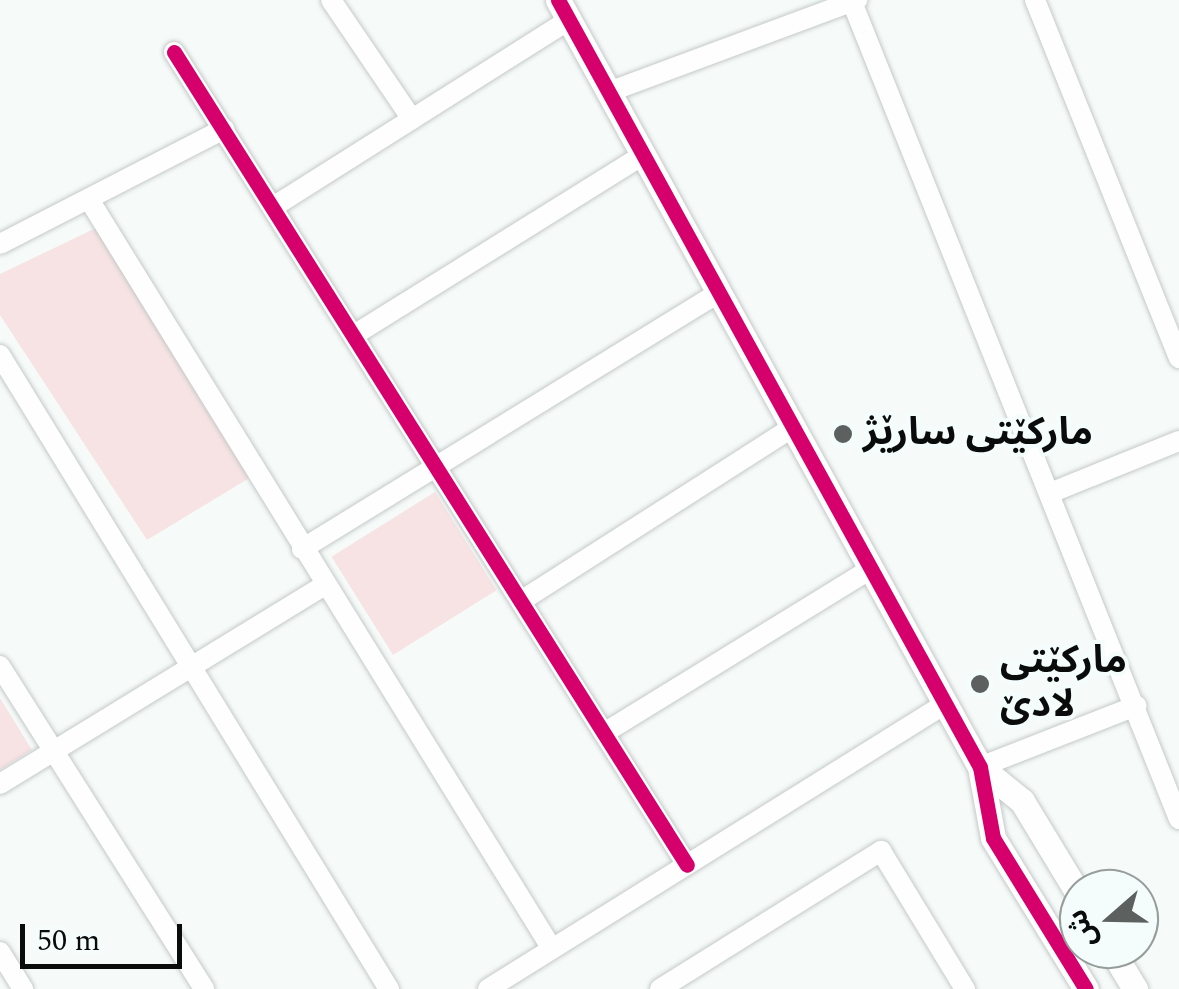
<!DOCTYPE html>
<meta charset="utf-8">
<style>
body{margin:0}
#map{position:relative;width:1179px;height:989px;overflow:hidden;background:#f6fbfa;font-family:Spectral,"Noto Sans Arabic",serif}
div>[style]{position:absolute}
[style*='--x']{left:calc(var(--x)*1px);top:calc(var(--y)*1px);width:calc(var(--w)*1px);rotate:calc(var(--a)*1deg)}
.green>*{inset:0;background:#f7e3e3;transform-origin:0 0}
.roads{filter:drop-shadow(0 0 2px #c5c9c8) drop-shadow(0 0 2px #c5c9c8)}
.minor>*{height:20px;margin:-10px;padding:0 10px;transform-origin:10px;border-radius:10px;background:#fefefe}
.tertiary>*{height:25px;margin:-12.5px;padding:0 12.5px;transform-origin:12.5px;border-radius:12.5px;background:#fefefe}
.cycleway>*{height:15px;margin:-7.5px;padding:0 7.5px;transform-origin:7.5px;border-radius:7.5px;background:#d6006c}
.dots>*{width:28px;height:28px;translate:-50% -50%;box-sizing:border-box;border:5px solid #f4fdfb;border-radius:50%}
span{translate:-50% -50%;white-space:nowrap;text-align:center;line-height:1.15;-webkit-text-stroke:8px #f4fdfb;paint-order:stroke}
.poi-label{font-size:38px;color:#090c0b;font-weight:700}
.left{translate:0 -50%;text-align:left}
.north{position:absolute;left:1059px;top:869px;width:100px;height:100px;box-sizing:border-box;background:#f4fdfb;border:2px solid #969d9b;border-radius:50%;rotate:250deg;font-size:28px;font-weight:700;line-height:40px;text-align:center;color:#090c0b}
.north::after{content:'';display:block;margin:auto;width:35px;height:45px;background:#5c605f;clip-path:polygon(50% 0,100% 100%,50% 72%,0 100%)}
.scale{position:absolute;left:20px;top:924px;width:162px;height:45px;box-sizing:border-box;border:5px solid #090c0b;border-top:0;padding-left:12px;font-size:30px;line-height:35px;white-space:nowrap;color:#090c0b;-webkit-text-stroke:8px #f4fdfb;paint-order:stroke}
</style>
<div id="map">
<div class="green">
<div style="clip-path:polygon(96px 228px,251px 477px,147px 540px,0 315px,0 274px)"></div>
<div style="left:435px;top:492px;width:116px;height:122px;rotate:58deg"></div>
<div style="clip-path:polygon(0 698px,32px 750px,0 770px)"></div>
</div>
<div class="roads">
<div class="minor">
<div style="--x:331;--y:0;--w:144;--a:55.8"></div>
<div style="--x:1035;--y:0;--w:386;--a:68.1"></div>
<div style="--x:852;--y:2;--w:880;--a:68.19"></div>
<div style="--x:174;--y:52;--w:961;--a:57.75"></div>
<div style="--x:609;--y:92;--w:265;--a:-20.4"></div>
<div style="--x:90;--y:201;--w:879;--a:58.3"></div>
<div style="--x:273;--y:207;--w:350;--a:-32.3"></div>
<div style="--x:0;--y:244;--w:252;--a:-27.2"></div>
<div style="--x:354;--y:335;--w:340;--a:-31.9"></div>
<div style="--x:0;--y:355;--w:744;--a:58.47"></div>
<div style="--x:1050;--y:493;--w:139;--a:-22"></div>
<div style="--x:302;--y:549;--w:490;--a:-31.6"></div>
<div style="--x:521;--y:601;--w:323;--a:-32.6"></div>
<div style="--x:0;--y:666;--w:382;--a:57.7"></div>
<div style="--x:604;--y:733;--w:313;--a:-31.6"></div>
<div style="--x:980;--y:767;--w:168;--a:-21.4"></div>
<div style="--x:0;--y:784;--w:381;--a:-31.5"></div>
<div style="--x:0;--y:952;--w:44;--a:58.1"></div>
<div style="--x:488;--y:989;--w:539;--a:-31.95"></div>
<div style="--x:660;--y:989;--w:261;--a:-32"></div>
<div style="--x:881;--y:851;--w:162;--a:58.7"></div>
</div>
<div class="tertiary">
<div style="--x:558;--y:0;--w:875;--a:61.18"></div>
<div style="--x:980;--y:767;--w:72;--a:79.6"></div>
<div style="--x:993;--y:838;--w:177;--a:58.4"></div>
<div style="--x:980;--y:767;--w:54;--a:39"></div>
<div style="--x:1022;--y:801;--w:110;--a:58.8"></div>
<div style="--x:1111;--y:949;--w:47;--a:59"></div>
</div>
</div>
<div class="cycleway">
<div style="--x:558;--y:0;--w:875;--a:61.18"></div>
<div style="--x:980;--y:767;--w:72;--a:79.6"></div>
<div style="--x:993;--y:838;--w:177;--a:58.4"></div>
<div style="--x:174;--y:52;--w:961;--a:57.75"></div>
</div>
<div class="dots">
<div style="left:843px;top:434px;background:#5c605f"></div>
<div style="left:980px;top:684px;background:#5c605f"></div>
</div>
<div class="poi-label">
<span class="left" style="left:863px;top:434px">مارکێتی سارێژ</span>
<span class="left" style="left:1000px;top:684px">ماركێتی<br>لادێ</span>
</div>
<div class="north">ش</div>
<div class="scale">50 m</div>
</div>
